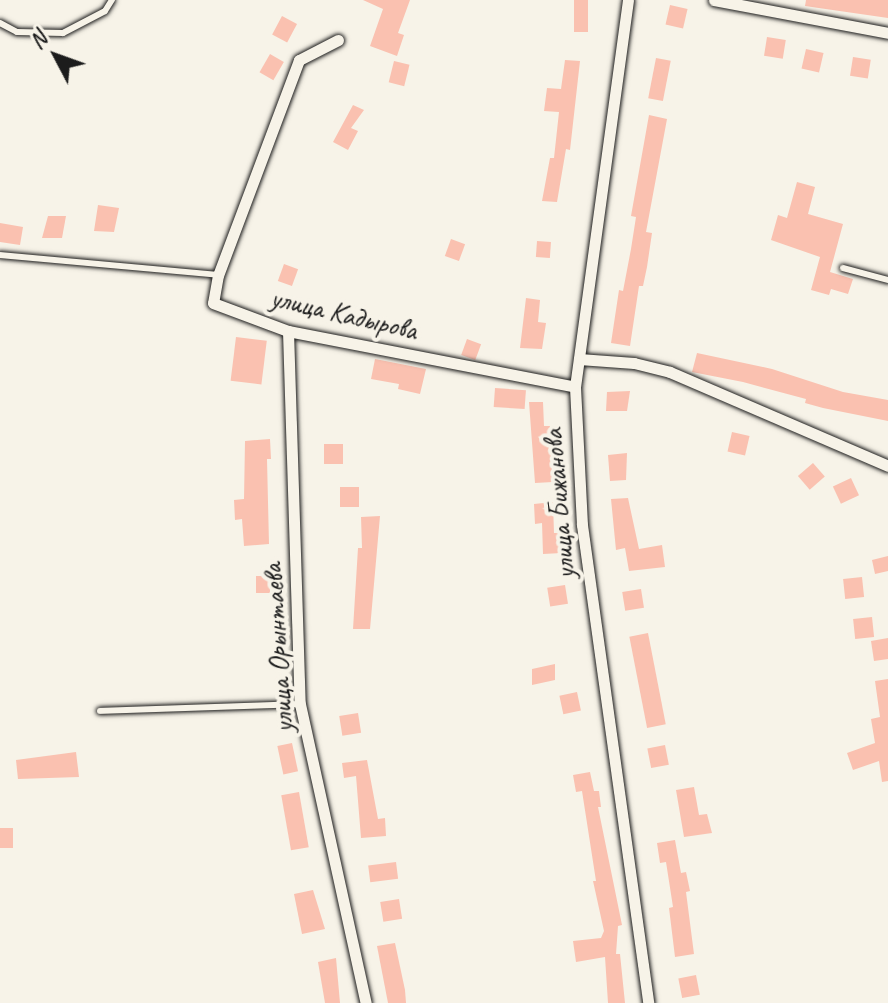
<!DOCTYPE html>
<meta charset="utf-8">
<style>
body{margin:0}
#map{position:relative;width:888px;height:1003px;overflow:hidden;background:#f7f3e8;font-family:Caveat,sans-serif}
div>[style]{position:absolute}
[style*='--x']{left:calc(var(--x)*1px);top:calc(var(--y)*1px);width:calc(var(--w)*1px);rotate:calc(var(--a)*1deg)}
.building>*{inset:0;background:#fac1b0;transform-origin:0 0}
.roads{filter:drop-shadow(0 0 2px #1c1c1c) drop-shadow(0 0 2px #1c1c1c)}
.lane>*{height:6px;margin:-3px;padding:0 3px;transform-origin:3px;border-radius:3px;background:#f7f3e8}
.street>*{height:11px;margin:-5.5px;padding:0 5.5px;transform-origin:5.5px;border-radius:5.5px;background:#f7f3e8}
span{translate:-50% -50%;white-space:nowrap;text-align:center;line-height:1.15;-webkit-text-stroke:8px #f7f3e8;paint-order:stroke}
.street-label{font-size:28px;color:#1c1c1c}
.north{position:absolute;left:16px;top:16px;width:80px;height:80px;-webkit-text-stroke:6px #f7f3e8;paint-order:stroke;rotate:311deg;font-size:22px;font-weight:700;line-height:32px;text-align:center;color:#1c1c1c}
.north::after{content:'';display:block;margin:auto;width:28px;height:36px;background:#1c1c1c;clip-path:polygon(50% 0,100% 100%,50% 72%,0 100%)}
</style>
<div id="map">
<div class="building">
<div style="clip-path:polygon(363px 0,410px 0,398px 33px,404px 35px,397px 56px,370px 46px,383px 9px)"></div>
<div style="left:574px;top:0;width:14px;height:32px"></div>
<div style="clip-path:polygon(806px 0,888px 0,888px 18px,805px 6px)"></div>
<div style="left:670px;top:5px;width:18px;height:20px;rotate:13deg"></div>
<div style="left:282px;top:16px;width:17px;height:21px;rotate:28deg"></div>
<div style="left:767px;top:37px;width:19px;height:19px;rotate:9deg"></div>
<div style="left:806px;top:49px;width:18px;height:20px;rotate:13deg"></div>
<div style="left:270px;top:54px;width:16px;height:21px;rotate:30deg"></div>
<div style="left:853px;top:57px;width:18px;height:19px;rotate:9deg"></div>
<div style="left:656px;top:58px;width:15px;height:41px;rotate:11deg"></div>
<div style="clip-path:polygon(565px 60px,580px 61px,570px 150px,566px 149px,557px 202px,542px 201px,550px 158px,554px 158px,559px 112px,544px 111px,547px 88px,561px 89px)"></div>
<div style="left:394px;top:61px;width:16px;height:22px;rotate:14deg"></div>
<div style="clip-path:polygon(353px 105px,364px 110px,351px 128px,358px 131px,348px 150px,333px 142px)"></div>
<div style="clip-path:polygon(649px 115px,667px 119px,646px 232px,652px 233px,647px 267px,643px 286px,639px 286px,630px 346px,611px 343px,619px 290px,623px 291px,631px 249px,636px 217px,631px 216px)"></div>
<div style="clip-path:polygon(797px 182px,815px 187px,808px 214px,843px 224px,830px 272px,853px 279px,848px 294px,831px 289px,829px 295px,811px 290px,820px 257px,771px 240px,778px 215px,787px 218px)"></div>
<div style="clip-path:polygon(98px 205px,119px 208px,114px 232px,94px 231px)"></div>
<div style="clip-path:polygon(48px 216px,66px 216px,62px 238px,42px 238px)"></div>
<div style="clip-path:polygon(0 223px,23px 227px,20px 245px,0 242px)"></div>
<div style="left:451px;top:239px;width:15px;height:18px;rotate:20deg"></div>
<div style="left:537px;top:241px;width:14px;height:16px;rotate:4deg"></div>
<div style="left:284px;top:264px;width:15px;height:18px;rotate:20deg"></div>
<div style="clip-path:polygon(526px 298px,540px 300px,538px 322px,546px 323px,542px 349px,520px 348px)"></div>
<div style="left:236px;top:337px;width:31px;height:44px;rotate:7deg"></div>
<div style="left:467px;top:339px;width:15px;height:17px;rotate:20deg"></div>
<div style="clip-path:polygon(697px 353px,772px 369px,843px 392px,888px 400px,888px 421px,823px 408px,805px 403px,806px 399px,743px 382px,692px 372px)"></div>
<div style="clip-path:polygon(375px 359px,426px 369px,420px 394px,398px 389px,399px 384px,371px 379px)"></div>
<div style="left:495px;top:388px;width:31px;height:19px;rotate:4deg"></div>
<div style="clip-path:polygon(630px 391px,627px 411px,606px 411px,607px 392px)"></div>
<div style="clip-path:polygon(529px 402px,543px 402px,544px 426px,550px 426px,553px 482px,535px 483px)"></div>
<div style="left:732px;top:432px;width:18px;height:20px;rotate:13deg"></div>
<div style="clip-path:polygon(270px 439px,271px 459px,267px 459px,269px 544px,244px 546px,242px 519px,235px 520px,234px 500px,244px 499px,245px 441px)"></div>
<div style="left:324px;top:444px;width:19px;height:20px"></div>
<div style="clip-path:polygon(627px 453px,626px 480px,610px 481px,608px 455px)"></div>
<div style="left:813px;top:463px;width:18px;height:20px;rotate:49deg"></div>
<div style="left:851px;top:478px;width:19px;height:20px;rotate:65deg"></div>
<div style="left:359px;top:487px;width:20px;height:19px;rotate:90deg"></div>
<div style="clip-path:polygon(628px 498px,639px 549px,662px 545px,665px 567px,629px 571px,625px 548px,616px 550px,611px 499px)"></div>
<div style="clip-path:polygon(553px 502px,554px 533px,561px 533px,562px 553px,543px 554px,542px 523px,535px 524px,534px 504px)"></div>
<div style="clip-path:polygon(380px 516px,370px 629px,353px 629px,358px 548px,362px 548px,361px 517px)"></div>
<div style="clip-path:polygon(888px 556px,888px 571px,875px 574px,872px 560px)"></div>
<div style="left:270px;top:576px;width:17px;height:14px;rotate:90deg"></div>
<div style="left:862px;top:577px;width:20px;height:19px;rotate:84deg"></div>
<div style="left:565px;top:585px;width:19px;height:18px;rotate:81deg"></div>
<div style="left:641px;top:589px;width:19px;height:19px;rotate:81deg"></div>
<div style="left:872px;top:617px;width:20px;height:19px;rotate:84deg"></div>
<div style="left:648px;top:633px;width:93px;height:19px;rotate:79deg"></div>
<div style="clip-path:polygon(888px 638px,888px 659px,874px 661px,871px 641px)"></div>
<div style="clip-path:polygon(555px 664px,555px 680px,532px 685px,532px 669px)"></div>
<div style="clip-path:polygon(888px 679px,888px 781px,882px 782px,879px 761px,853px 770px,847px 753px,875px 743px,871px 719px,880px 717px,875px 681px)"></div>
<div style="left:577px;top:692px;width:19px;height:18px;rotate:78deg"></div>
<div style="left:358px;top:713px;width:20px;height:19px;rotate:81deg"></div>
<div style="left:292px;top:743px;width:29px;height:15px;rotate:78deg"></div>
<div style="left:665px;top:745px;width:20px;height:18px;rotate:79deg"></div>
<div style="clip-path:polygon(76px 752px,79px 777px,18px 779px,16px 760px)"></div>
<div style="clip-path:polygon(367px 760px,378px 819px,385px 818px,386px 836px,361px 838px,356px 776px,344px 778px,342px 763px)"></div>
<div style="clip-path:polygon(590px 772px,594px 791px,599px 791px,601px 807px,598px 807px,622px 925px,618px 926px,616px 954px,620px 954px,625px 1003px,608px 1003px,605px 957px,576px 962px,573px 941px,601px 938px,604px 931px,593px 881px,596px 881px,582px 791px,576px 792px,573px 775px)"></div>
<div style="clip-path:polygon(694px 787px,699px 815px,707px 814px,712px 833px,684px 837px,676px 790px)"></div>
<div style="left:299px;top:792px;width:56px;height:18px;rotate:80deg"></div>
<div style="left:0;top:828px;width:13px;height:20px"></div>
<div style="clip-path:polygon(675px 840px,681px 873px,686px 872px,690px 891px,686px 892px,694px 954px,675px 957px,669px 908px,673px 907px,666px 862px,660px 863px,657px 843px)"></div>
<div style="left:396px;top:862px;width:17px;height:28px;rotate:83deg"></div>
<div style="clip-path:polygon(313px 890px,325px 929px,302px 934px,294px 894px)"></div>
<div style="left:399px;top:899px;width:20px;height:19px;rotate:81deg"></div>
<div style="clip-path:polygon(395px 943px,405px 990px,406px 1003px,388px 1003px,377px 946px)"></div>
<div style="clip-path:polygon(336px 958px,340px 1003px,325px 1003px,318px 962px)"></div>
<div style="left:696px;top:975px;width:20px;height:18px;rotate:79deg"></div>
</div>
<div class="roads">
<div class="lane">
<div style="--x:0;--y:23;--w:19;--a:28"></div>
<div style="--x:17;--y:32;--w:46;--a:1.2"></div>
<div style="--x:63;--y:33;--w:47;--a:-27.6"></div>
<div style="--x:105;--y:11;--w:13;--a:-58"></div>
<div style="--x:0;--y:255;--w:219;--a:5.2"></div>
<div style="--x:843;--y:268;--w:47;--a:14.9"></div>
<div style="--x:100;--y:711;--w:200;--a:-2"></div>
</div>
<div class="street">
<div style="--x:628;--y:0;--w:391;--a:97.8"></div>
<div style="--x:575;--y:387;--w:138;--a:87.1"></div>
<div style="--x:582;--y:525;--w:483;--a:82.1"></div>
<div style="--x:714;--y:0;--w:177;--a:10.7"></div>
<div style="--x:338;--y:40;--w:44;--a:152.9"></div>
<div style="--x:299;--y:60;--w:230;--a:110.6"></div>
<div style="--x:218;--y:275;--w:28;--a:100"></div>
<div style="--x:213;--y:303;--w:80;--a:20.5"></div>
<div style="--x:288;--y:331;--w:292;--a:11"></div>
<div style="--x:288;--y:331;--w:373;--a:88.2"></div>
<div style="--x:300;--y:704;--w:306;--a:77.6"></div>
<div style="--x:579;--y:359;--w:55;--a:4.2"></div>
<div style="--x:634;--y:363;--w:37;--a:14"></div>
<div style="--x:670;--y:372;--w:237;--a:23.3"></div>
</div>
</div>
<div class="street-label">
<span style="left:344px;top:314px;rotate:13deg">улица Кадырова</span>
<span style="left:559px;top:504px;rotate:-95deg">улица Бижанова</span>
<span style="left:278px;top:648px;rotate:-94deg">улица Орынтаева</span>
</div>
<div class="north">N</div>
</div>
